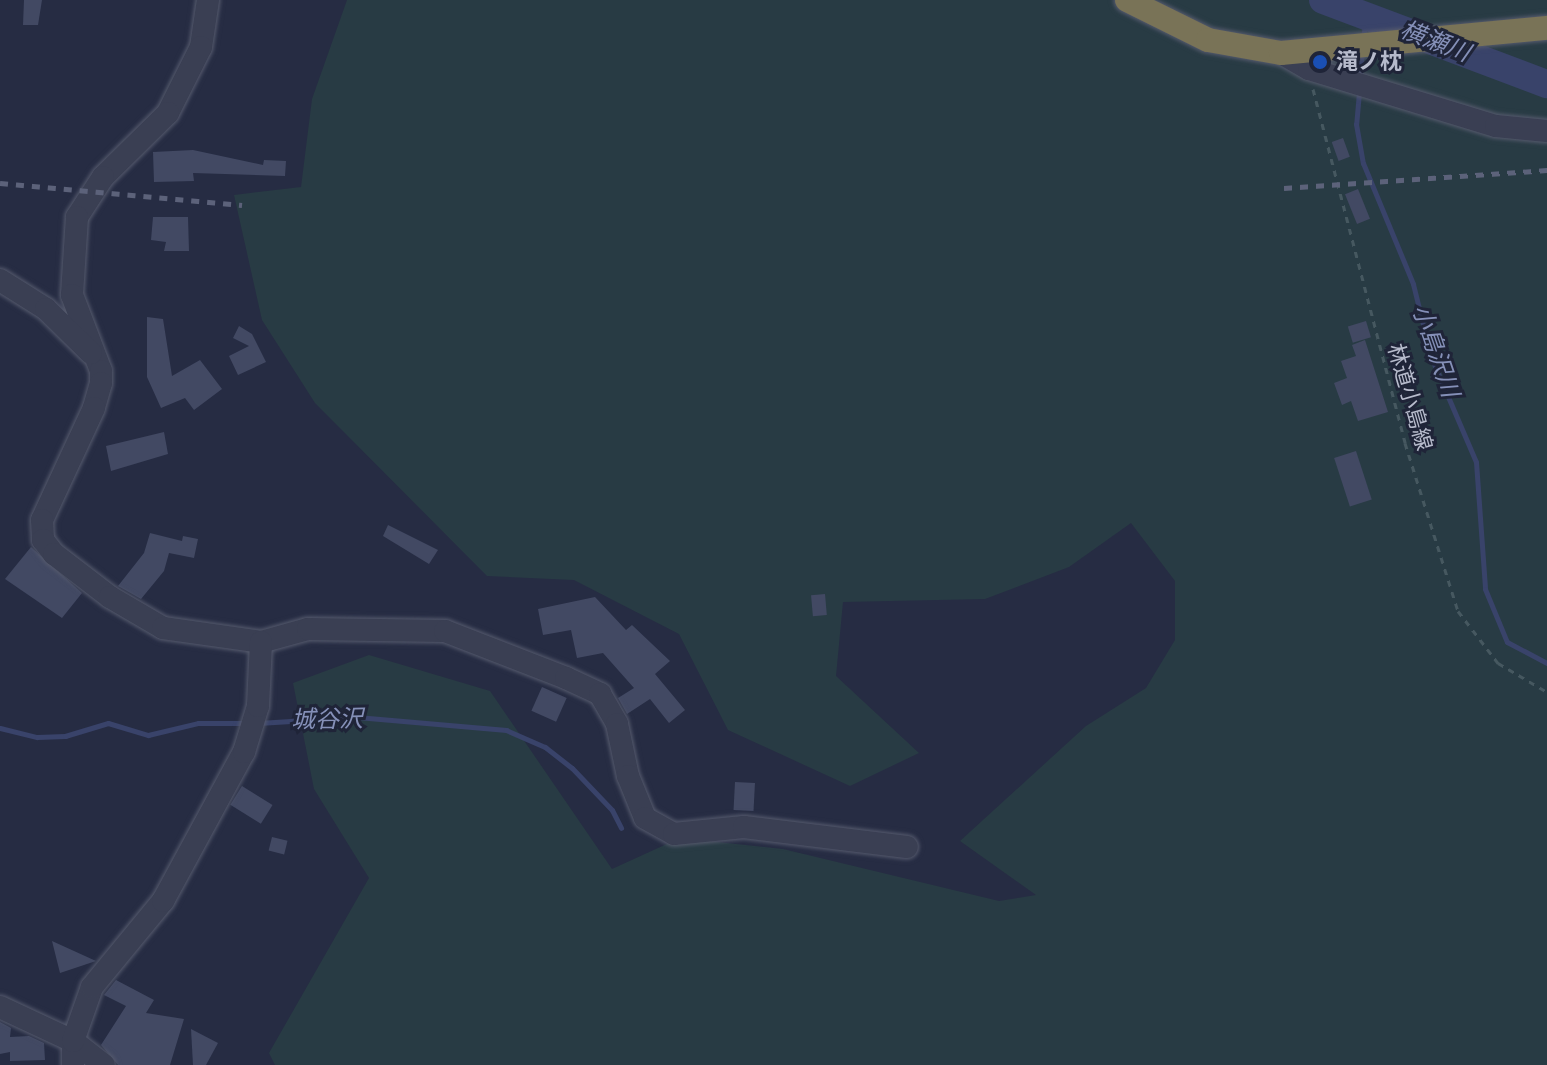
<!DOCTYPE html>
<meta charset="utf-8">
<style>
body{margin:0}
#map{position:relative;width:1547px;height:1065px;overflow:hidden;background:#262c43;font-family:"Fira Sans","Noto Sans JP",sans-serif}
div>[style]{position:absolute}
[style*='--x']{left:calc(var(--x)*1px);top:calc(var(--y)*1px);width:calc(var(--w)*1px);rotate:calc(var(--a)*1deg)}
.green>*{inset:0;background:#283b44}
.stream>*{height:5px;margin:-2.5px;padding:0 2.5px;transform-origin:2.5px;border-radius:2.5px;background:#39436a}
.river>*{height:28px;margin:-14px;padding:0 14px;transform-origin:14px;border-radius:14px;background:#39436a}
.building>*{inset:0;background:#424963;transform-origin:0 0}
.path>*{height:3px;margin-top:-1.5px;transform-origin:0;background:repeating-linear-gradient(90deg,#465860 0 6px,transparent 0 12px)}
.roads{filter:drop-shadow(0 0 2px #555a6d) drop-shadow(0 0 2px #555a6d)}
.minor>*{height:22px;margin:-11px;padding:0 11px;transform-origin:11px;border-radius:11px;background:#3a3f53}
.highway>*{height:24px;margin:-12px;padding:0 12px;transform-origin:12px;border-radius:12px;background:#797357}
.rail>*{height:5px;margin-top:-2.5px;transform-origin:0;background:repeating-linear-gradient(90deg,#5c627a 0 8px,transparent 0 16px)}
.dots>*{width:22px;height:22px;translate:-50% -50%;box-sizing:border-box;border:4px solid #1f2438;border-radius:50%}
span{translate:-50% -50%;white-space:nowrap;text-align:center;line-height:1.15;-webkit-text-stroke:6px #1f2438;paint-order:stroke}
.poi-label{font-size:22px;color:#b7bbcc;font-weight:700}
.left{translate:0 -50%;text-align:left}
.street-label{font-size:22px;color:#b7bbcc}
.water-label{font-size:24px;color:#8590b8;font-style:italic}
</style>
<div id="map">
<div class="green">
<div style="clip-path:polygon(347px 0,1547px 0,1547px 1065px,275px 1065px,269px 1053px,369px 878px,314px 789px,293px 683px,369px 655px,490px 691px,612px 869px,680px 838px,783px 849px,999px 901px,1036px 895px,960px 841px,1086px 726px,1146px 688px,1175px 640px,1175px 581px,1131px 523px,1069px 567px,985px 599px,843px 602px,836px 676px,919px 753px,850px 786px,728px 730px,679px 634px,574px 580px,487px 576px,315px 403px,262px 320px,234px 195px,301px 187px,312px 99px)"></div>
</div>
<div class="stream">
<div style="--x:1363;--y:38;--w:20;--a:-81"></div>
<div style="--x:1360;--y:78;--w:26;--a:-86"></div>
<div style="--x:1359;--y:92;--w:32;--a:95"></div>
<div style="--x:1356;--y:124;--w:40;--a:80"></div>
<div style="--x:1363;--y:163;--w:131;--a:67.5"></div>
<div style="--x:1413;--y:284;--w:75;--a:76.1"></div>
<div style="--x:1431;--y:357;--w:114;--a:66.8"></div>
<div style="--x:1476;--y:462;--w:127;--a:85.9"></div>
<div style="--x:1485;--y:589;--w:57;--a:67.5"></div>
<div style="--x:1507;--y:642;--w:45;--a:27.7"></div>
<div style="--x:258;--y:723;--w:99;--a:-3.5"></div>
<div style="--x:357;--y:717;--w:150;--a:5"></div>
<div style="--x:506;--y:730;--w:43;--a:23.6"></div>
<div style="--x:545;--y:747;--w:34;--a:38"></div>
<div style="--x:572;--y:768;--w:58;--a:46.4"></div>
<div style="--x:612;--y:810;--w:20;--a:63"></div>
<div style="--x:0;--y:728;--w:38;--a:14"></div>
<div style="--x:37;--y:737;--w:28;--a:-2"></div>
<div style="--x:65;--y:736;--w:45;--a:-16.8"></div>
<div style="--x:108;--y:723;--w:42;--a:16.7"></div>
<div style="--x:148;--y:735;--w:51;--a:-13.5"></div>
<div style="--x:198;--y:723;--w:46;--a:0"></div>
</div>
<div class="river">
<div style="--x:1323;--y:0;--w:239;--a:20.6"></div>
</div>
<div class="building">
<div style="clip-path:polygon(24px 0,42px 0,38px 25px,23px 25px)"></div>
<div style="left:1343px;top:138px;width:20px;height:12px;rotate:70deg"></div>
<div style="clip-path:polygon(193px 150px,263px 165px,264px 160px,286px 161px,285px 176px,193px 173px,194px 181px,154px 182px,153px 152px)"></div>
<div style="left:1358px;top:189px;width:32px;height:14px;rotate:68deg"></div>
<div style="clip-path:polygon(153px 217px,188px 217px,189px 251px,164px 251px,166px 242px,151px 240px)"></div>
<div style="clip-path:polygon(147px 317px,163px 319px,172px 376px,200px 360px,222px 389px,194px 410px,185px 398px,161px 408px,147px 377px)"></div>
<div style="left:1366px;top:321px;width:17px;height:19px;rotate:73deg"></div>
<div style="clip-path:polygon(239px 326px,252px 334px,266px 362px,238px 375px,229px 356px,249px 346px,233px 338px)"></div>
<div style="clip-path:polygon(1365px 340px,1388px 412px,1358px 421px,1351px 401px,1342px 405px,1334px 383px,1347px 378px,1341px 361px,1356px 356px,1352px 345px)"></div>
<div style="clip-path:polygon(164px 432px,168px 454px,111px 471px,106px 446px)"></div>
<div style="left:1356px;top:451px;width:51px;height:23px;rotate:72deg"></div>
<div style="clip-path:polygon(388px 525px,438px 550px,429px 564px,383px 536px)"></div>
<div style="clip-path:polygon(150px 533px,182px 541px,183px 536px,198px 539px,194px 558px,169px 553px,164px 571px,141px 599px,118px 586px,144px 553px)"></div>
<div style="clip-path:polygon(31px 547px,82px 593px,62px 618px,5px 579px)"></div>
<div style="left:825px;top:594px;width:21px;height:14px;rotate:85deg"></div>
<div style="clip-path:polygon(595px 597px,626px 630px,632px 625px,670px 661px,655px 674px,685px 710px,669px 723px,650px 699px,627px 714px,618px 698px,634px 688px,603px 653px,577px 658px,571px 630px,543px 635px,538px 609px)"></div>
<div style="left:542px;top:687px;width:27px;height:26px;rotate:24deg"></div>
<div style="left:735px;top:782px;width:20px;height:28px;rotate:3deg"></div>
<div style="left:242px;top:786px;width:36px;height:22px;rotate:32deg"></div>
<div style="left:272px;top:837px;width:16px;height:14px;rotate:14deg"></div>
<div style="clip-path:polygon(52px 941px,96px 961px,60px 973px)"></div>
<div style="clip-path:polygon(116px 980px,154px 1000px,146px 1013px,184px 1019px,170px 1065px,118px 1065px,101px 1045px,126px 1006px,104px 995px)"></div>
<div style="clip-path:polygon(0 1022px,11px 1028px,10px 1037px,29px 1036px,44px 1043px,45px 1060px,10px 1061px,10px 1052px,0 1054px)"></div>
<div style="clip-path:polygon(191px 1029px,218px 1043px,206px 1065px,193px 1065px)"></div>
</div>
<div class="path">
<div style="--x:1313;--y:89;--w:366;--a:75.4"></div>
<div style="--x:1405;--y:443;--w:176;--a:72.5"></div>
<div style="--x:1458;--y:611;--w:66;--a:52.4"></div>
<div style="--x:1498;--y:663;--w:57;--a:30.6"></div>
</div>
<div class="roads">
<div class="minor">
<div style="--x:208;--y:0;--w:48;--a:98.5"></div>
<div style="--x:201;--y:47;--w:74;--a:116.6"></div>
<div style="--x:168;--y:113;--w:91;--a:135.4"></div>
<div style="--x:103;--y:177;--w:48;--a:123"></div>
<div style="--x:77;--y:217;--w:78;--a:93.7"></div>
<div style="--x:72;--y:295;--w:81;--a:69.1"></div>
<div style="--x:101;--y:371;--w:12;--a:90"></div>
<div style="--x:101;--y:383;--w:26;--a:106"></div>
<div style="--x:94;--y:408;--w:123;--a:114.9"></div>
<div style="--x:42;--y:520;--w:20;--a:87"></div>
<div style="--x:43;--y:540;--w:18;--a:52"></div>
<div style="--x:54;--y:554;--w:71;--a:37.5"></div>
<div style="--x:110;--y:597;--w:61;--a:30.3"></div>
<div style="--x:163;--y:628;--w:99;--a:8.1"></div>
<div style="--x:261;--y:642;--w:49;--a:-15.5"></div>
<div style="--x:308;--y:629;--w:137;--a:0.8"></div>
<div style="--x:445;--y:631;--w:130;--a:21.2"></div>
<div style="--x:566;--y:678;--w:38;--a:25"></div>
<div style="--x:600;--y:694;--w:34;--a:60"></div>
<div style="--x:617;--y:724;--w:53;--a:78.1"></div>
<div style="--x:628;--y:776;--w:45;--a:68"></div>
<div style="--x:645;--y:818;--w:33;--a:29"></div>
<div style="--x:674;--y:834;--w:70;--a:-5.7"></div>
<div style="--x:744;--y:827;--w:164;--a:7"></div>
<div style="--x:1281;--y:53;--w:32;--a:30"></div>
<div style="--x:1309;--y:69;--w:195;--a:17"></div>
<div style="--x:1496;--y:126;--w:51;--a:5.6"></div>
<div style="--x:0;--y:280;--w:54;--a:32.2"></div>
<div style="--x:46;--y:309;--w:63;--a:44.4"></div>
<div style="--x:0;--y:1007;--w:81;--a:25"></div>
<div style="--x:73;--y:1041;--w:39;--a:38"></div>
<div style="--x:73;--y:1065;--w:24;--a:-90"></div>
<div style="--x:73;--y:1041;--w:57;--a:-70.6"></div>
<div style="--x:92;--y:987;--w:112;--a:-50.5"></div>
<div style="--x:163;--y:901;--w:170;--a:-61.5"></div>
<div style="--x:244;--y:752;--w:48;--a:-73.1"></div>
<div style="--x:258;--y:706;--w:64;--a:-87.3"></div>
</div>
<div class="highway">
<div style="--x:1127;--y:0;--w:90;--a:26.3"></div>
<div style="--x:1208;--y:40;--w:74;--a:10.1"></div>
<div style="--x:1281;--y:53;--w:267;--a:-5.4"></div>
</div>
</div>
<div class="rail">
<div style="--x:0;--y:183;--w:243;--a:5.2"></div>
<div style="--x:1284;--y:188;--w:264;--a:-3.9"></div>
</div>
<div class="dots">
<div style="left:1320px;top:62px;background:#1a4fb4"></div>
</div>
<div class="poi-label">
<span class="left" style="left:1336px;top:62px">滝ノ枕</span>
</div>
<div class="street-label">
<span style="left:1410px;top:397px;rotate:74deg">林道小島線</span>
</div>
<div class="water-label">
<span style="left:1435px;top:42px;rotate:21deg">横瀬川</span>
<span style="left:1435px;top:351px;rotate:71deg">小島沢川</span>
<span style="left:327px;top:720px;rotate:-1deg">城谷沢</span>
</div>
</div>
